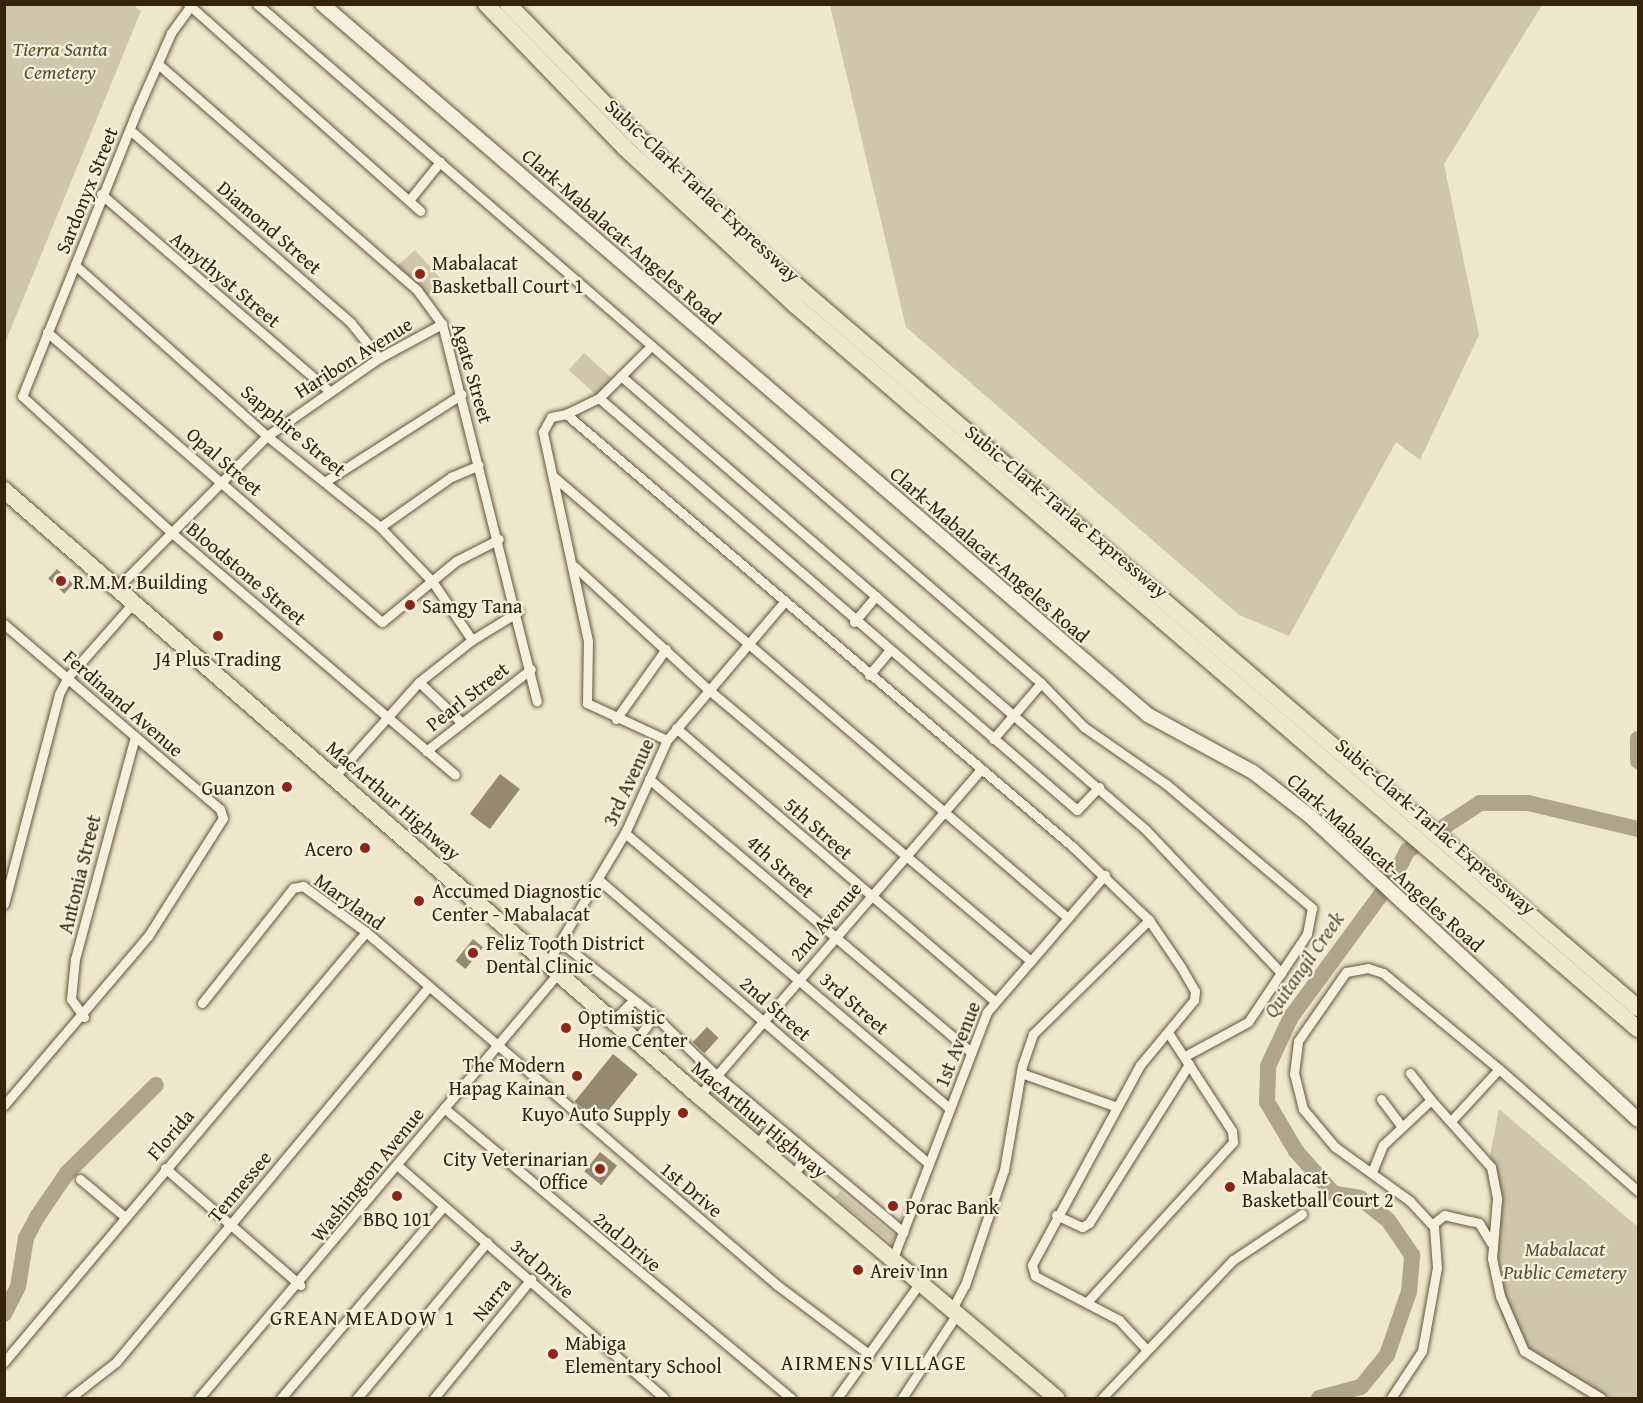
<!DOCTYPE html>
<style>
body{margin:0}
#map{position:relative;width:1643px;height:1403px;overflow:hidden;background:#efe7cc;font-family:"Gentium Book Plus",serif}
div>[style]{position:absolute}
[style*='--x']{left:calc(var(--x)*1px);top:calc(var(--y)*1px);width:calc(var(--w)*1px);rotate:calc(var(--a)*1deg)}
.green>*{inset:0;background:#d0c6ab;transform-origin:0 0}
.river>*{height:16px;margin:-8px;padding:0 8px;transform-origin:8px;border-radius:8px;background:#b0a58a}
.building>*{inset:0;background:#96896f;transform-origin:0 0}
.roads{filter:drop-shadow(0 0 2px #64553a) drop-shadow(0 0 2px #64553a)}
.street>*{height:9px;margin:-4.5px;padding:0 4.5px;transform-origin:4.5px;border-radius:4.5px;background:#f5efde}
.secondary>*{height:14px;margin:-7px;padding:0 7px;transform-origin:7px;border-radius:7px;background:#f5efde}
.highway>*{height:16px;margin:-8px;padding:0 8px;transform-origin:8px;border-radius:8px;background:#efe7cc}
.dots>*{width:16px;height:16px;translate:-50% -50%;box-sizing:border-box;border:3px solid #f5efde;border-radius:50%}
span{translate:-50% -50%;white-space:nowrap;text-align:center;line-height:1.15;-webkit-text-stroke:4.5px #f5efde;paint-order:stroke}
.park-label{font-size:20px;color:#5c4c32;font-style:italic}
.street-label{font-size:20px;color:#36240a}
.poi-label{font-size:20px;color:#36240a}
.left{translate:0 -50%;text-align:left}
.right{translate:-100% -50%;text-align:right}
.water-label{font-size:21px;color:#615137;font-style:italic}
.neighbourhood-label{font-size:21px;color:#36240a;letter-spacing:1.5px}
.frame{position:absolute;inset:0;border:6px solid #36240a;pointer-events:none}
</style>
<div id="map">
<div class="green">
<div style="clip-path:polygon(5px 4px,133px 5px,141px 11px,5px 343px)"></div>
<div style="clip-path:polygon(830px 5px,1542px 5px,1444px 164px,1479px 335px,1420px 460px,1396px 442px,1289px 636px,1239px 615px,906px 327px)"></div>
<div style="left:415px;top:250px;width:42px;height:24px;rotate:48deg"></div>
<div style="left:584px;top:353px;width:40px;height:23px;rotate:42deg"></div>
<div style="left:715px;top:1089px;width:65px;height:6px;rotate:39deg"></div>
<div style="clip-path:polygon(1499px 1109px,1638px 1227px,1638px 1398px,1592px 1398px,1518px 1349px,1502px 1316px,1494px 1289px,1491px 1234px,1497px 1222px,1487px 1171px)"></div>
<div style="left:840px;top:1191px;width:72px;height:8px;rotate:39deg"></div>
</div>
<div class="river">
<div style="--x:1638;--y:739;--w:22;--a:90"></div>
<div style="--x:4;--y:1314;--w:30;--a:-63"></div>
<div style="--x:18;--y:1287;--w:50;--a:-80.7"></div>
<div style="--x:26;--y:1238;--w:24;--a:-62"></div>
<div style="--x:37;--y:1217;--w:53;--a:-55.7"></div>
<div style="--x:67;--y:1173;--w:125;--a:-44.7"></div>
<div style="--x:1319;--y:1398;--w:43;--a:-14.7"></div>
<div style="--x:1361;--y:1387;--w:41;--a:-50.9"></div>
<div style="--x:1387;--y:1355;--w:67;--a:-70.8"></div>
<div style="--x:1409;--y:1292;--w:37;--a:-85"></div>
<div style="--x:1412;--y:1255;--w:42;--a:-124.4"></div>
<div style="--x:1388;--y:1220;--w:36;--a:-142"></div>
<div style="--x:1360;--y:1198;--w:27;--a:-170"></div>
<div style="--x:1333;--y:1193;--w:56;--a:-131.4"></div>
<div style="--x:1296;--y:1151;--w:57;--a:-120.6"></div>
<div style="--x:1267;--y:1102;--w:36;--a:-88"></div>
<div style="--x:1268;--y:1066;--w:54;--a:-64.9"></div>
<div style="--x:1291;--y:1017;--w:174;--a:-53.7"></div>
<div style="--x:1394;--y:877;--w:29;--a:-63"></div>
<div style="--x:1407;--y:851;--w:87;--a:-33.3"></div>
<div style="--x:1480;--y:803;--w:48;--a:0"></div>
<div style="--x:1528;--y:803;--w:113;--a:13.3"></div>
</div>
<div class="building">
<div style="left:57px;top:569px;width:22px;height:13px;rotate:43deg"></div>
<div style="left:500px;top:774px;width:25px;height:50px;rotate:37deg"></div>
<div style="left:473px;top:939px;width:13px;height:28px;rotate:39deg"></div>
<div style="left:707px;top:1027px;width:16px;height:21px;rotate:43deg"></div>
<div style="left:613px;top:1054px;width:32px;height:61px;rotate:39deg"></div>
<div style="left:600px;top:1152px;width:22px;height:25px;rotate:39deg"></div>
</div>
<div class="roads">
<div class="street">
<div style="--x:188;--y:4;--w:311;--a:41.7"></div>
<div style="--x:192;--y:4;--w:36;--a:126"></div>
<div style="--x:171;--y:33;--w:82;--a:113.7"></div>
<div style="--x:138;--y:108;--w:310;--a:111.9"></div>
<div style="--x:22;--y:396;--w:203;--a:42.4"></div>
<div style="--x:172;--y:533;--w:372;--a:40.5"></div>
<div style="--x:257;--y:4;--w:1037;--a:40.89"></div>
<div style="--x:1041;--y:683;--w:62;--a:45.7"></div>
<div style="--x:1084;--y:727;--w:100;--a:34.8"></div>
<div style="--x:1166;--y:784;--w:192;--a:40.3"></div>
<div style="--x:1312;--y:908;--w:26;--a:101"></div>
<div style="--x:1307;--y:934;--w:106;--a:123.8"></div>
<div style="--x:1248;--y:1022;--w:72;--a:151.6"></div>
<div style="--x:158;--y:64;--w:344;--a:41.1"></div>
<div style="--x:417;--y:290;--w:42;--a:53.7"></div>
<div style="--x:442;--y:324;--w:389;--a:75.9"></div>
<div style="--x:130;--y:130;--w:293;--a:41.1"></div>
<div style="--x:351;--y:323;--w:45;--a:51.3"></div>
<div style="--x:101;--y:194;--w:301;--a:40.8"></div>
<div style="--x:410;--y:199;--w:48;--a:-51"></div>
<div style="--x:75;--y:265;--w:257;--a:41.7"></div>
<div style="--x:267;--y:436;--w:145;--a:38.8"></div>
<div style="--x:380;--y:527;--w:75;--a:46.1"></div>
<div style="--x:432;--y:581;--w:71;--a:55.9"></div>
<div style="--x:47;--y:332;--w:443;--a:40.9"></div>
<div style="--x:382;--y:622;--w:96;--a:-39.5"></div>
<div style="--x:456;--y:561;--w:48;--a:-27.1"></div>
<div style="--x:621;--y:376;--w:694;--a:40.85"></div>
<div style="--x:1146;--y:830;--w:197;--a:46.6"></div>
<div style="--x:599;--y:398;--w:631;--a:40.76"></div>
<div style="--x:1077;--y:810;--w:32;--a:-46"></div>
<div style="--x:566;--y:414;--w:37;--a:-26"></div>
<div style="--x:599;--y:398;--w:72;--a:-45"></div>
<div style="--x:554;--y:477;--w:677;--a:40.63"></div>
<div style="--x:326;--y:481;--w:161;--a:-32.6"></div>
<div style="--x:380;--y:527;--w:87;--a:-35.2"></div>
<div style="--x:451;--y:477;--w:30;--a:-23"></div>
<div style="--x:574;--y:566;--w:183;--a:42.6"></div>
<div style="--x:709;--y:690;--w:419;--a:40.1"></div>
<div style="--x:117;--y:588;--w:214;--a:-45.4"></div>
<div style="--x:267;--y:436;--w:136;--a:-34.9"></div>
<div style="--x:379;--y:358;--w:72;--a:-28.4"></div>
<div style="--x:854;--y:622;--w:34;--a:-50"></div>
<div style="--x:4;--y:624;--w:284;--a:40.6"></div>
<div style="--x:220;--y:809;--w:9;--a:72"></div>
<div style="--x:223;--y:818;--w:140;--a:122.4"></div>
<div style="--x:148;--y:936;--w:222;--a:130.4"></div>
<div style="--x:869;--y:675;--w:31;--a:-50"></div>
<div style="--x:419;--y:682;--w:58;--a:43.6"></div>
<div style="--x:616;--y:719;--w:86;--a:-54.5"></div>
<div style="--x:676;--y:728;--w:419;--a:40.6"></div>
<div style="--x:993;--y:739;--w:74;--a:-49.4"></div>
<div style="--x:667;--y:740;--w:88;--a:-155.2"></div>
<div style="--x:587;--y:703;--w:62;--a:-89.1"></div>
<div style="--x:588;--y:641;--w:214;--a:-102.2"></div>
<div style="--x:543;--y:432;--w:17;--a:-62"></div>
<div style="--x:551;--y:417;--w:15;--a:-11"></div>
<div style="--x:566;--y:414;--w:667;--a:40.5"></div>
<div style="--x:1073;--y:847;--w:105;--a:43.8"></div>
<div style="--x:1149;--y:920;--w:57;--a:55.8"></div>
<div style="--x:1181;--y:967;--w:28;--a:60"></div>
<div style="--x:1195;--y:991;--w:9;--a:96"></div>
<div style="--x:1194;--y:1000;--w:85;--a:129.7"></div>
<div style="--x:1140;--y:1065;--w:227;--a:118.4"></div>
<div style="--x:1032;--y:1265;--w:11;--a:75"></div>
<div style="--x:1035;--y:1276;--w:95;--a:27.6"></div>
<div style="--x:1119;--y:1320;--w:38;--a:47"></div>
<div style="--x:426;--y:751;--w:133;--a:-38"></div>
<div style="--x:335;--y:776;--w:126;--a:-48.2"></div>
<div style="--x:419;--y:682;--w:68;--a:-38.4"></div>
<div style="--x:472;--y:640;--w:54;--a:-31.3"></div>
<div style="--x:649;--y:779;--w:421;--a:40.3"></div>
<div style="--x:625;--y:833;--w:426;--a:40.3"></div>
<div style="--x:599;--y:880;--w:435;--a:40.7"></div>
<div style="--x:4;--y:904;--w:217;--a:-75.3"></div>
<div style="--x:59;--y:694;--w:18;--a:-63"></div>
<div style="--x:67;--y:678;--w:101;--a:-48.6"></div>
<div style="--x:560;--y:942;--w:120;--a:37.9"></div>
<div style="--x:655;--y:1016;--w:83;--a:44"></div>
<div style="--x:715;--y:1074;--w:246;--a:40"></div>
<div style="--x:548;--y:962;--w:150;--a:-59.2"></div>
<div style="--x:625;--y:833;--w:102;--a:-65.7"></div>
<div style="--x:667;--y:740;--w:180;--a:-49.7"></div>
<div style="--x:202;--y:1003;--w:147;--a:-51.6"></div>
<div style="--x:293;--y:888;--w:10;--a:-11"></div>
<div style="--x:303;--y:886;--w:78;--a:36.1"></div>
<div style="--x:366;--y:932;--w:542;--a:40.66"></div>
<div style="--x:777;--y:1285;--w:115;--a:36.9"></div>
<div style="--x:84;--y:1017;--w:22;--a:-126"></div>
<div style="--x:71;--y:999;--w:40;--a:-84.3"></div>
<div style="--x:75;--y:959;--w:230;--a:-74.9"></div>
<div style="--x:614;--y:1020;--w:28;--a:-46"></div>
<div style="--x:636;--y:1040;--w:31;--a:-52"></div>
<div style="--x:1021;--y:1073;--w:102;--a:19.5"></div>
<div style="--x:1410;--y:1073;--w:34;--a:52"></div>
<div style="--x:699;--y:1096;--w:430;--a:-49.2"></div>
<div style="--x:1381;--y:1099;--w:31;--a:53"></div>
<div style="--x:444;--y:1108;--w:452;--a:39.9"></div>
<div style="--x:1451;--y:1121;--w:71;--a:-47.3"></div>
<div style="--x:1499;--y:1069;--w:185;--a:41.3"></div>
<div style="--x:757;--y:1145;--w:26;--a:-53"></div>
<div style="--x:397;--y:1165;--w:354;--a:41.1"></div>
<div style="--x:165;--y:1168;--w:179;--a:40.9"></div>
<div style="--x:1372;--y:1172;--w:29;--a:-68"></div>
<div style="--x:1383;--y:1145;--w:66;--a:-43.2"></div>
<div style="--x:1431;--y:1100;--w:90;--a:48.2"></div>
<div style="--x:1491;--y:1167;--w:33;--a:79"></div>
<div style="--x:1497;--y:1199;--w:59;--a:94.8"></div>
<div style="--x:1492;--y:1258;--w:39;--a:78"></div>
<div style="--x:1500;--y:1296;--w:60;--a:66.4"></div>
<div style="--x:1524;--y:1351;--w:90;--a:31.4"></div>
<div style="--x:793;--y:1174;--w:25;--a:-50"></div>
<div style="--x:80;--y:1179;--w:59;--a:40.2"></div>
<div style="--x:1056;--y:1215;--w:29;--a:25"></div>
<div style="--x:1082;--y:1227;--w:8;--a:-30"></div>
<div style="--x:1089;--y:1223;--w:188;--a:-57.8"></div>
<div style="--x:1433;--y:1224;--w:14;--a:-39"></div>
<div style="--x:1444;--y:1215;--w:28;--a:13"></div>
<div style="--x:1471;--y:1221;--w:8;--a:14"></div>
<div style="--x:1479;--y:1223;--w:23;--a:59"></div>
<div style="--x:893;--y:1258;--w:263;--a:-69.1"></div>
<div style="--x:987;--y:1012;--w:181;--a:-49.3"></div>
<div style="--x:1088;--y:1301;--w:215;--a:-47.6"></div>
<div style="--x:1233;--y:1142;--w:11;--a:-95"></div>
<div style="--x:1232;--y:1131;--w:116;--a:-123"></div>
<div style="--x:952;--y:1309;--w:27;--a:-62"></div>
<div style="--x:965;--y:1285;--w:121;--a:-71.3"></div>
<div style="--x:1004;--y:1170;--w:106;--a:-80.2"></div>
<div style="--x:1022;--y:1066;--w:34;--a:-71"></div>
<div style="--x:1033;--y:1034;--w:163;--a:-44.5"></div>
<div style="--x:4;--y:1362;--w:562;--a:-49.91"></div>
<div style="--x:70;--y:1398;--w:58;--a:-38"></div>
<div style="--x:116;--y:1362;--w:487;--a:-50.2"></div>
<div style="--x:199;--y:1398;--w:559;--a:-49.79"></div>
<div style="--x:281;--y:1398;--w:250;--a:-49.7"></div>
<div style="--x:357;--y:1398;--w:203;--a:-50.2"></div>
<div style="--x:434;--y:1398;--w:154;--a:-50.8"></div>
<div style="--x:837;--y:1398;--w:144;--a:-54.3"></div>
<div style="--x:902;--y:1398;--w:100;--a:-56.8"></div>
<div style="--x:1102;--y:1398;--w:190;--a:-46.5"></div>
<div style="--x:1233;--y:1260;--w:83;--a:-33.7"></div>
<div style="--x:1391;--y:1398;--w:56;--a:-56.6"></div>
<div style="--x:1422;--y:1351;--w:84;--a:-79.8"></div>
<div style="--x:1437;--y:1268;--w:41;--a:-94.2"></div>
<div style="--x:1434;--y:1227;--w:35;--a:-133"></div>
<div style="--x:1410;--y:1201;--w:92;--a:-144.2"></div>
<div style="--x:1335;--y:1147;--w:50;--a:-130.1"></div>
<div style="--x:1303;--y:1109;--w:36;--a:-104"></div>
<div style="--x:1294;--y:1074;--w:33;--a:-83"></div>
<div style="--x:1298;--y:1041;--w:84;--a:-55.2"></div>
<div style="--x:1346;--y:972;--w:22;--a:-10"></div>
<div style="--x:1368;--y:968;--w:16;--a:18"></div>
<div style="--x:1383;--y:973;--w:151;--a:39.6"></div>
</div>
<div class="secondary">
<div style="--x:322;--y:4;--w:1090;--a:40.72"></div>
<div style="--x:1148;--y:715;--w:119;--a:28.5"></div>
<div style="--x:1253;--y:772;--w:75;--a:37.9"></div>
<div style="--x:1312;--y:818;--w:444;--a:42.8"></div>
</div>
<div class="highway">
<div style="--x:486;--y:4;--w:199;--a:46"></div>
<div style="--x:624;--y:147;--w:233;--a:42.7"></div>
<div style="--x:795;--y:305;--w:1111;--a:40.66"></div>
<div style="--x:508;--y:4;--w:182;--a:45.9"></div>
<div style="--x:635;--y:135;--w:174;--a:43.6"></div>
<div style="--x:761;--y:255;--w:1156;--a:40.65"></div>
<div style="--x:4;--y:490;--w:922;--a:41.09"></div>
<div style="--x:699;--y:1096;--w:468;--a:40.2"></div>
</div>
</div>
<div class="dots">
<div style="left:420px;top:274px;background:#8f2418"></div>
<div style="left:61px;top:581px;background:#8f2418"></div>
<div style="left:410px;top:605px;background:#8f2418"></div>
<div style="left:218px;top:636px;background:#8f2418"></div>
<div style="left:287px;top:787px;background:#8f2418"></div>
<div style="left:365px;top:848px;background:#8f2418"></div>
<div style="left:419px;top:901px;background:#8f2418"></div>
<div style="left:473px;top:953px;background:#8f2418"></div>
<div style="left:566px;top:1028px;background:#8f2418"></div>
<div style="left:577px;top:1076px;background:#8f2418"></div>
<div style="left:683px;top:1113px;background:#8f2418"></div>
<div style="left:600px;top:1169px;background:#8f2418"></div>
<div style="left:1230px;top:1187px;background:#8f2418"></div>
<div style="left:397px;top:1196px;background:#8f2418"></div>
<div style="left:893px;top:1206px;background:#8f2418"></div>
<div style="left:858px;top:1270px;background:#8f2418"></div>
<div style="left:553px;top:1354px;background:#8f2418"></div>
</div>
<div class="park-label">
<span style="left:60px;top:60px">Tierra Santa<br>Cemetery</span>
<span style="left:1565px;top:1260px">Mabalacat<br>Public Cemetery</span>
</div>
<div class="street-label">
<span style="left:86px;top:190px;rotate:-68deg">Sardonyx Street</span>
<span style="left:703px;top:190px;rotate:43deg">Subic-Clark-Tarlac Expressway</span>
<span style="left:270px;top:227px;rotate:41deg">Diamond Street</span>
<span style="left:622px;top:236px;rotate:41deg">Clark-Mabalacat-Angeles Road</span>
<span style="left:226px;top:279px;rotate:40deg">Amythyst Street</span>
<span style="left:353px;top:357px;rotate:-32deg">Haribon Avenue</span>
<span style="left:473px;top:373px;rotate:74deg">Agate Street</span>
<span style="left:294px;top:430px;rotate:40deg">Sapphire Street</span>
<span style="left:225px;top:461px;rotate:41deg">Opal Street</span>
<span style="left:1067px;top:511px;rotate:40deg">Subic-Clark-Tarlac Expressway</span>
<span style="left:990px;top:554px;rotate:41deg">Clark-Mabalacat-Angeles Road</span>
<span style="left:247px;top:573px;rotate:40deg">Bloodstone Street</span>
<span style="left:467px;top:696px;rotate:-38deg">Pearl Street</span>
<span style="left:124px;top:703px;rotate:41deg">Ferdinand Avenue</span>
<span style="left:628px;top:782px;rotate:-65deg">3rd Avenue</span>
<span style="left:394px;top:800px;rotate:41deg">MacArthur Highway</span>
<span style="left:1436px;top:826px;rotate:41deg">Subic-Clark-Tarlac Expressway</span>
<span style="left:819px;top:828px;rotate:41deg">5th Street</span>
<span style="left:1386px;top:862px;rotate:42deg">Clark-Mabalacat-Angeles Road</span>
<span style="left:781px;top:866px;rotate:42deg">4th Street</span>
<span style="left:79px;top:874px;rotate:-76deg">Antonia Street</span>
<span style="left:350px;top:901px;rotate:36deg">Maryland</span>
<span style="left:825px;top:921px;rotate:-49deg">2nd Avenue</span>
<span style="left:855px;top:1003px;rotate:41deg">3rd Street</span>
<span style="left:776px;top:1008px;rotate:41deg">2nd Street</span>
<span style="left:957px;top:1044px;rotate:-68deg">1st Avenue</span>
<span style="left:760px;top:1119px;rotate:40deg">MacArthur Highway</span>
<span style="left:170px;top:1134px;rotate:-49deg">Florida</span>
<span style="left:367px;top:1174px;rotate:-51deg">Washington Avenue</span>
<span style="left:239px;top:1186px;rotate:-50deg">Tennessee</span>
<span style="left:692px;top:1189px;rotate:40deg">1st Drive</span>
<span style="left:628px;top:1241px;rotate:40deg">2nd Drive</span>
<span style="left:543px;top:1268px;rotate:42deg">3rd Drive</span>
<span style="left:491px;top:1299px;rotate:-51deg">Narra</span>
</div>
<div class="poi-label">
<span class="left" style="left:432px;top:274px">Mabalacat<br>Basketball Court 1</span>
<span class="left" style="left:73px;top:581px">R.M.M. Building</span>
<span class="left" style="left:422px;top:605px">Samgy Tana</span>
<span style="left:218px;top:658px">J4 Plus Trading</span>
<span class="right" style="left:275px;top:787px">Guanzon</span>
<span class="right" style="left:353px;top:848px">Acero</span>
<span class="left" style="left:432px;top:902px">Accumed Diagnostic<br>Center - Mabalacat</span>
<span class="left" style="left:486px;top:954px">Feliz Tooth District<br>Dental Clinic</span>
<span class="left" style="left:578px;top:1028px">Optimistic<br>Home Center</span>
<span class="right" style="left:565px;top:1076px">The Modern<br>Hapag Kainan</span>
<span class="right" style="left:671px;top:1113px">Kuyo Auto Supply</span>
<span class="right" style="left:588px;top:1170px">City Veterinarian<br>Office</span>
<span class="left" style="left:1242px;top:1188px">Mabalacat<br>Basketball Court 2</span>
<span class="left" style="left:905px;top:1206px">Porac Bank</span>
<span style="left:397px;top:1218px">BBQ 101</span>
<span class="left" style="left:870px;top:1270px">Areiv Inn</span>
<span class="left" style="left:565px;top:1354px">Mabiga<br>Elementary School</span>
</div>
<div class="water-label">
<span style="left:1304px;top:965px;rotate:-55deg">Quitangil Creek</span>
</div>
<div class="neighbourhood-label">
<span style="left:363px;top:1318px">GREAN MEADOW 1</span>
<span style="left:874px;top:1363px">AIRMENS VILLAGE</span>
</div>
<div class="frame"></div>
</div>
